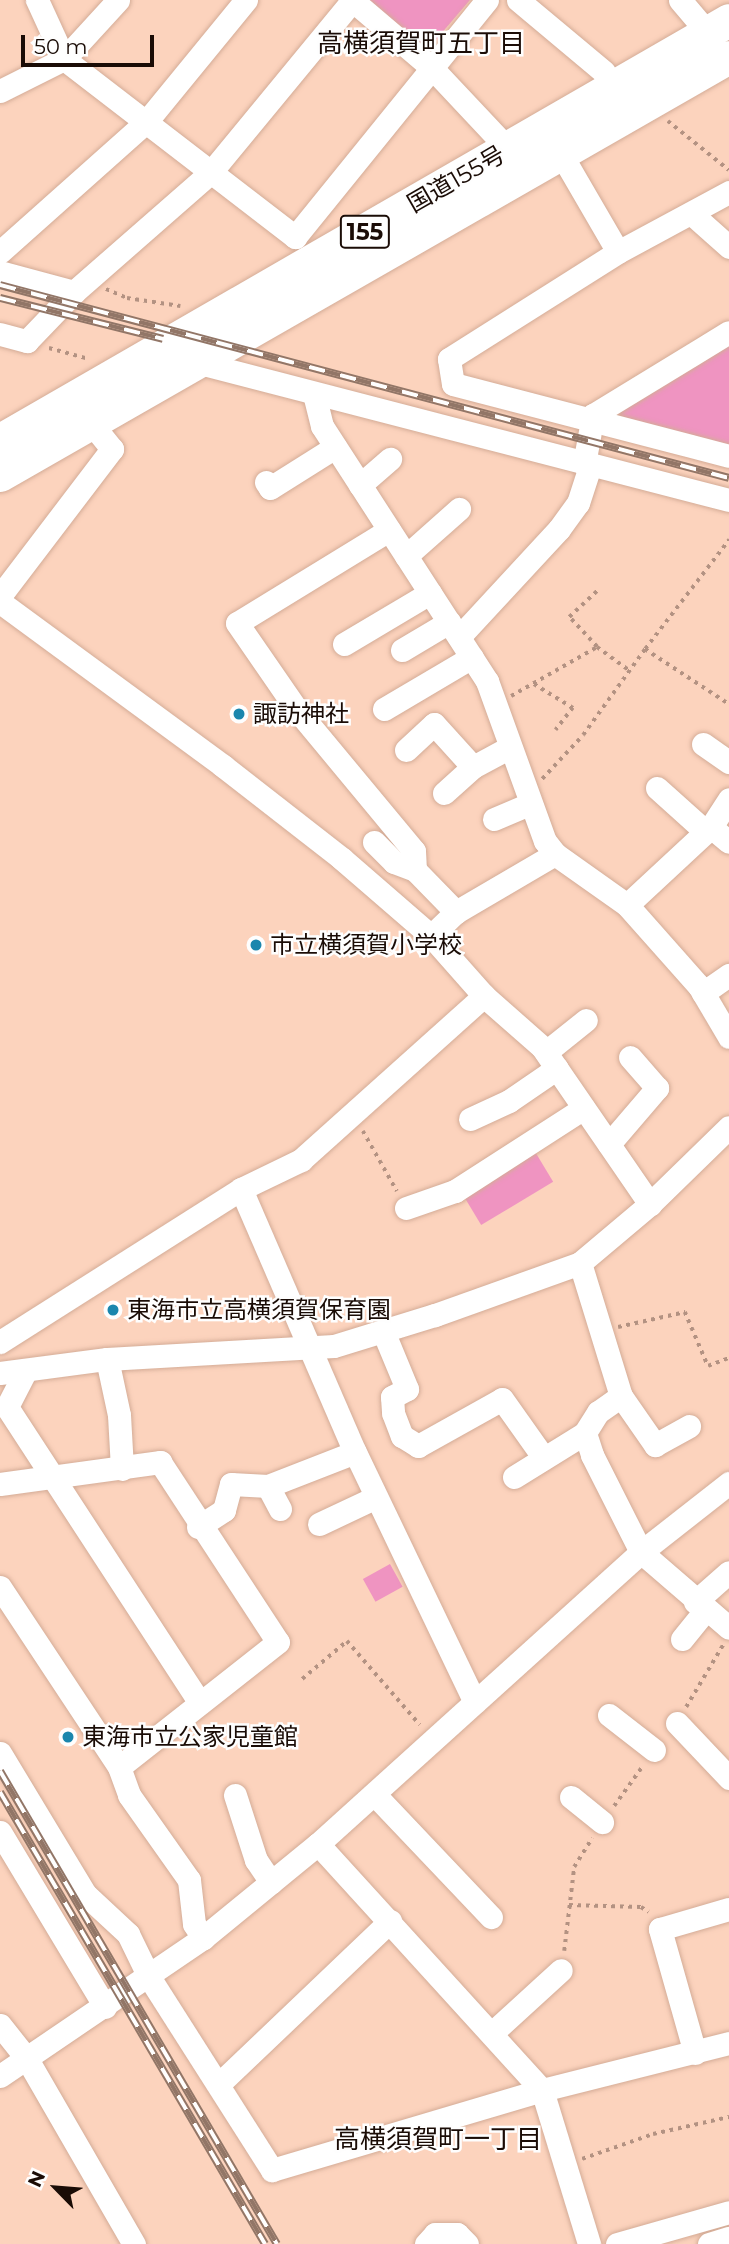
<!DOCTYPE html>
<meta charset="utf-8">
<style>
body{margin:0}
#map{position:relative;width:729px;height:2244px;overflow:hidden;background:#fcd3bd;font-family:Montserrat,"Noto Sans JP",sans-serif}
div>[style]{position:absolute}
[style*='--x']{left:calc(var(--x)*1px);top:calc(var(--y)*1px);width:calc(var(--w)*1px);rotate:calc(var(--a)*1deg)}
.green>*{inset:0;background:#ef94c1;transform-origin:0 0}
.path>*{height:3.5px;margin-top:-1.75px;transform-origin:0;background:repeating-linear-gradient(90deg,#b39282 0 3.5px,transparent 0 8.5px)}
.roads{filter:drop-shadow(0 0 2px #d4ac97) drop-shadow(0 0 2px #d4ac97)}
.minor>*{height:23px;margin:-11.5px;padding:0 11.5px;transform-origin:11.5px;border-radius:11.5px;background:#fff}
.highway>*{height:33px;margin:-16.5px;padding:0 16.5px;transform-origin:16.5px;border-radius:16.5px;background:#fff}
.rail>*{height:8px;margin-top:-4px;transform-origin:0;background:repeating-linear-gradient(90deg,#fefefe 0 16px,#927667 0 32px);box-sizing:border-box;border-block:2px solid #927667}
.dots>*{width:19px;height:19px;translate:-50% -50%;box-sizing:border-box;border:4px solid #fefefe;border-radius:50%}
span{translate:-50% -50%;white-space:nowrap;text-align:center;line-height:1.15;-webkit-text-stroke:5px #fefefe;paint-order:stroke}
.shield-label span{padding:2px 5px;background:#fefefe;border:2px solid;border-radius:5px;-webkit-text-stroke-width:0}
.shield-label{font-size:23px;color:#1a0c06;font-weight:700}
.street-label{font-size:24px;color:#1a0c06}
.poi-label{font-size:24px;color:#1a0c06}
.left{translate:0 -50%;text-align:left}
.neighbourhood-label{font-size:26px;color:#1a0c06}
.north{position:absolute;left:21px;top:2153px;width:70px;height:70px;-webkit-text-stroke:5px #fefefe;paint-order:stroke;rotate:295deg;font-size:19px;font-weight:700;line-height:28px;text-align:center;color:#1a0c06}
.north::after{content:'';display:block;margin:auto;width:24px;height:32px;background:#1a0c06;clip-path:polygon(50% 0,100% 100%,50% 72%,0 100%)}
.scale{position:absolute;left:21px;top:35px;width:133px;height:32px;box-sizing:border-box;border:4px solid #1a0c06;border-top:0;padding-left:9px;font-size:21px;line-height:24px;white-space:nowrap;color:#1a0c06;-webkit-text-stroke:5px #fefefe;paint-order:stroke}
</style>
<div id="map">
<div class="green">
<div style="clip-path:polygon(364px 0,470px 0,428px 49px,366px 6px)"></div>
<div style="clip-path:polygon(729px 340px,729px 445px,617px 417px,617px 408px)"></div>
<div style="left:531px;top:1145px;width:43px;height:84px;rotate:59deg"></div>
<div style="left:390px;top:1564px;width:26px;height:31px;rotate:61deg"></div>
</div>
<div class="path">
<div style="--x:668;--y:121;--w:78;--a:38.8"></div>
<div style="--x:106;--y:289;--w:23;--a:23"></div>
<div style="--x:127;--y:298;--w:54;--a:8.6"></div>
<div style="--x:49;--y:348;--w:41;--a:15.4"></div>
<div style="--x:597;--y:647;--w:41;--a:-133"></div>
<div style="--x:569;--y:617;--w:41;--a:-43"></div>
<div style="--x:645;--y:649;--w:138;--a:-52.4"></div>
<div style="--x:534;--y:684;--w:46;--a:31.6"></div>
<div style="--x:573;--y:708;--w:28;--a:128"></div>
<div style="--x:511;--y:696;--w:99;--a:-29.7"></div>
<div style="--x:597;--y:647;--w:39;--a:36"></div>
<div style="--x:542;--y:779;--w:60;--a:-47"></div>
<div style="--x:583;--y:735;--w:106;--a:-54.2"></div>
<div style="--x:645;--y:649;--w:100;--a:33.2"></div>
<div style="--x:363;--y:1131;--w:69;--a:60.5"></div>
<div style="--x:618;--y:1327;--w:69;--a:-12.6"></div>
<div style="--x:685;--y:1312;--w:59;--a:66.9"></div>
<div style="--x:708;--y:1366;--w:22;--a:-21"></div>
<div style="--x:302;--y:1679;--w:59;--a:-40.2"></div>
<div style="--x:347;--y:1641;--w:111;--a:49"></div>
<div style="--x:686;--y:1707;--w:72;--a:-59.2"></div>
<div style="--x:614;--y:1806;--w:48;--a:-54.3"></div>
<div style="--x:569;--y:1905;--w:72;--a:1.6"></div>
<div style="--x:641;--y:1907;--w:9;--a:32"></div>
<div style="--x:564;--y:1951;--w:85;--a:-83.2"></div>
<div style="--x:574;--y:1867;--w:34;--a:-58"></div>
<div style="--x:582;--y:2159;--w:75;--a:-19.4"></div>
<div style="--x:653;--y:2134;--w:78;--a:-12.6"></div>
</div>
<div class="roads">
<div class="minor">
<div style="--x:37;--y:0;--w:65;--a:65.4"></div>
<div style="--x:64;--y:59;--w:292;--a:37.6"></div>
<div style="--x:295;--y:237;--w:305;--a:-51"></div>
<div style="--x:352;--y:0;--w:105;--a:40.4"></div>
<div style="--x:432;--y:68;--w:111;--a:46.8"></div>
<div style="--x:518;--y:0;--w:112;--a:39.9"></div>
<div style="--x:680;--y:0;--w:43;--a:49.7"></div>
<div style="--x:0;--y:91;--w:72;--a:-26.6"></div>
<div style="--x:64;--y:59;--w:80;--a:-47.5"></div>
<div style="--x:561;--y:154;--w:113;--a:59.8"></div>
<div style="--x:729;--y:192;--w:126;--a:151.6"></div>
<div style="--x:618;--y:252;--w:200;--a:147.7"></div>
<div style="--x:449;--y:359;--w:25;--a:81"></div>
<div style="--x:453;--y:384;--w:285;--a:14.6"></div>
<div style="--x:692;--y:214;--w:50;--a:41.7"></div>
<div style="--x:0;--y:252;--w:195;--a:-41.7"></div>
<div style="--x:146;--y:122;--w:158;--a:-50.7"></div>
<div style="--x:0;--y:272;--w:77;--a:15.1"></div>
<div style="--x:74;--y:292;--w:182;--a:-41.2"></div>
<div style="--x:211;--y:172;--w:223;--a:-50.5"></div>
<div style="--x:0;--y:334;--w:28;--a:15"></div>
<div style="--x:27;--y:341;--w:68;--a:-46.2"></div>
<div style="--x:200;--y:363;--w:546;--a:14.52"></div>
<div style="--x:314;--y:394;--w:33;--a:76"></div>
<div style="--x:322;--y:426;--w:304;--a:57.1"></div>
<div style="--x:487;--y:681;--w:170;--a:70.1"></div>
<div style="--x:545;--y:841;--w:16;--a:52"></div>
<div style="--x:555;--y:854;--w:88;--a:35.3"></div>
<div style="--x:627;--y:905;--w:108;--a:48.4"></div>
<div style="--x:699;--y:986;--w:59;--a:59.5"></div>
<div style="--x:584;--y:464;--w:50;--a:-79.6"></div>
<div style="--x:593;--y:415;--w:159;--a:-31.4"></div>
<div style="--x:266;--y:482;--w:7;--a:56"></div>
<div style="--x:270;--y:488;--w:77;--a:-32.2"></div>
<div style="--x:360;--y:485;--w:40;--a:-41"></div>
<div style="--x:389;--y:530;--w:178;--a:148.5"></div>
<div style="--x:237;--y:623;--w:106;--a:55.4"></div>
<div style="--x:297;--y:710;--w:183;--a:50.3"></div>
<div style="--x:414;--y:851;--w:19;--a:87"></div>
<div style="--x:406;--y:556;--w:71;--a:-41.6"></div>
<div style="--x:0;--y:596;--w:185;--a:-52.7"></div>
<div style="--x:112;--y:449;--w:36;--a:-129"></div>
<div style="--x:0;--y:602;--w:277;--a:36.3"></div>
<div style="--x:223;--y:766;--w:150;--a:37.9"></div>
<div style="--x:341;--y:858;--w:119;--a:40.9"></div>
<div style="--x:431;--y:936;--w:80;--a:48.5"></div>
<div style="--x:484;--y:996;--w:77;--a:41.3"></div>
<div style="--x:542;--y:1047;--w:191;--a:55.5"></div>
<div style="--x:459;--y:637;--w:147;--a:-47.2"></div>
<div style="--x:559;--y:529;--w:32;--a:-54"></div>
<div style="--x:578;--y:503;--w:40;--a:-72"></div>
<div style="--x:344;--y:644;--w:100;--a:-30.7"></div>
<div style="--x:402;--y:650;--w:55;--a:-30.8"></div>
<div style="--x:384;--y:709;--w:102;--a:-30.6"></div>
<div style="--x:703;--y:744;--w:32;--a:35"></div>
<div style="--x:406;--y:750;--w:38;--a:-43"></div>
<div style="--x:434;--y:724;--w:58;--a:47.8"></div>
<div style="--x:657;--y:788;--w:66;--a:41.9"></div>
<div style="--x:444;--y:793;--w:39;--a:-42"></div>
<div style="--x:473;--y:767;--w:42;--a:-28.4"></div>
<div style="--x:494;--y:819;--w:39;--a:-23"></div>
<div style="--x:711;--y:827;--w:23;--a:40"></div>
<div style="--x:374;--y:842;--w:28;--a:45"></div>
<div style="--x:394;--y:862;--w:22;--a:21"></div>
<div style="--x:415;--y:870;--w:59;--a:45.7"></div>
<div style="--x:627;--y:905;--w:115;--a:-42.9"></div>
<div style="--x:711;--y:827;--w:33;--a:-57"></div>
<div style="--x:431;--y:936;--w:35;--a:-44"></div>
<div style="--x:456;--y:912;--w:115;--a:-30.4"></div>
<div style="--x:703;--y:993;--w:32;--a:-35"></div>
<div style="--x:546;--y:1052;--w:51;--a:-38.7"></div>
<div style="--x:470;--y:1119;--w:43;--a:-24.8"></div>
<div style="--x:509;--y:1101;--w:58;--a:-34.5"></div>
<div style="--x:609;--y:1144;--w:74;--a:-49.4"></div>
<div style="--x:657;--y:1088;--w:41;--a:-131.1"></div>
<div style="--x:241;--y:1189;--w:287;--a:66.6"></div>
<div style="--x:355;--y:1452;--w:277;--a:64.4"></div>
<div style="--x:406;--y:1208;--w:52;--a:-19.1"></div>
<div style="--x:455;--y:1191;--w:153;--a:-32.8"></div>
<div style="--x:580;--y:1263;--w:139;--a:72.9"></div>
<div style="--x:621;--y:1396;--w:28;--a:145"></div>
<div style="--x:598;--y:1412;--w:25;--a:122"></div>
<div style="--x:585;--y:1433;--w:23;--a:72"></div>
<div style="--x:592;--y:1455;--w:109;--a:63.2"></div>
<div style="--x:641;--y:1552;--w:116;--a:40.8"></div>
<div style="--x:383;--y:1331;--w:63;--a:67.5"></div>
<div style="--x:407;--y:1389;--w:17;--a:152"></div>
<div style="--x:392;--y:1397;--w:16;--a:86"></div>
<div style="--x:393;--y:1413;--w:25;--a:69"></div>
<div style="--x:402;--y:1436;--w:19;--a:32"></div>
<div style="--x:418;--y:1446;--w:96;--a:-29.2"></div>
<div style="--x:502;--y:1399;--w:71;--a:54.7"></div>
<div style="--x:0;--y:1342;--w:285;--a:-32.4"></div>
<div style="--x:241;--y:1189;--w:67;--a:-25.8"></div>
<div style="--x:301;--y:1160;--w:246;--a:-41.9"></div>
<div style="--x:107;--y:1359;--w:57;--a:77.9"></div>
<div style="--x:119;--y:1415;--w:54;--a:86.8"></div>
<div style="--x:26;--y:1370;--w:42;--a:117.2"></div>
<div style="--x:7;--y:1407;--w:353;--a:56.9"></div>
<div style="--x:0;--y:1373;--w:108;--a:-7.5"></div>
<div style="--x:107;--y:1359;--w:227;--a:-3.3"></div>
<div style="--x:334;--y:1346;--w:106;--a:-17.1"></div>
<div style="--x:435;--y:1315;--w:154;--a:-19.7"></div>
<div style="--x:580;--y:1263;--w:92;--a:-40.1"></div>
<div style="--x:650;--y:1204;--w:110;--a:-44.3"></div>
<div style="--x:621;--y:1396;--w:60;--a:55.2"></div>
<div style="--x:655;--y:1445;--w:39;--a:-29"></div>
<div style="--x:514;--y:1477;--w:84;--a:-31.8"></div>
<div style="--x:0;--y:1484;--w:162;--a:-7.8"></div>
<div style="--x:160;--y:1462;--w:215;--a:56.8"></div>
<div style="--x:278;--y:1642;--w:202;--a:141.8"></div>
<div style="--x:280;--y:1509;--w:26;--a:-118"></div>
<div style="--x:268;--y:1486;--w:93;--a:-21.3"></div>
<div style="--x:319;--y:1524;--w:63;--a:-25.3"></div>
<div style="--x:198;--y:1527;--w:31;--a:-33"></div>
<div style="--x:224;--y:1510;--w:27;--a:-75"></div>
<div style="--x:231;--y:1484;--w:37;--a:3"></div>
<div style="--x:0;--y:1587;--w:216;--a:56.5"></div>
<div style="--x:119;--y:1767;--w:30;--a:70"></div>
<div style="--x:129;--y:1795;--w:104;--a:54.8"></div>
<div style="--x:189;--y:1880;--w:44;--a:83.5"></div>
<div style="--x:194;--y:1924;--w:17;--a:57"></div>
<div style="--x:695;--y:1602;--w:45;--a:-41.4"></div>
<div style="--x:682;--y:1639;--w:36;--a:-51"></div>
<div style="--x:609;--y:1715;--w:57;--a:37.9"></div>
<div style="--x:677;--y:1723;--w:76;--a:46.6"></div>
<div style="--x:0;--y:1753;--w:165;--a:58.9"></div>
<div style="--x:85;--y:1894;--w:59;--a:42.9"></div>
<div style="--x:128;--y:1934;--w:48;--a:64"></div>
<div style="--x:149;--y:1977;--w:229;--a:57.5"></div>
<div style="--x:272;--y:2170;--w:282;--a:-16.5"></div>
<div style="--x:542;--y:2090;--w:193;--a:-14.1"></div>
<div style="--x:235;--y:1795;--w:68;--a:72.1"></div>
<div style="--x:256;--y:1860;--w:27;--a:56"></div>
<div style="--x:376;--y:1796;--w:167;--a:46.5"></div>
<div style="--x:571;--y:1797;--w:40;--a:39"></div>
<div style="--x:0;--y:1832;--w:204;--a:59"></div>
<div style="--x:318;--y:1844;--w:333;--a:47.7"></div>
<div style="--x:542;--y:2090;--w:161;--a:73"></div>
<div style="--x:0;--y:2025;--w:43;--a:51.5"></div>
<div style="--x:27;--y:2059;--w:214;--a:60"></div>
<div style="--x:492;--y:2033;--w:93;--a:-42.4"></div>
<div style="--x:695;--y:2053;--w:129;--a:-105.8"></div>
<div style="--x:660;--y:1929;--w:72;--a:-16.2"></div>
<div style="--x:0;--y:2076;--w:245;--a:-34.2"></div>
<div style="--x:203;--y:1938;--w:149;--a:-39.3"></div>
<div style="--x:318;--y:1844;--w:435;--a:-42.1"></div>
<div style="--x:641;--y:1552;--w:112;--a:-38.1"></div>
<div style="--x:220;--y:2083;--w:235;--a:-43.6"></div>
<div style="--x:426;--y:2244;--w:13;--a:-48"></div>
<div style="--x:435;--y:2234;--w:22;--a:0"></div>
<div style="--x:457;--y:2234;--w:14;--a:45"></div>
<div style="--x:617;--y:2244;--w:116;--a:-15.9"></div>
<div style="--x:709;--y:2244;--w:21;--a:-17"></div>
</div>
<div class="highway">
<div style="--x:0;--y:440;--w:841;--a:-29.95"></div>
<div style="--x:0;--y:475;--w:840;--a:-29.83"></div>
</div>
</div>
<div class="rail">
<div style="--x:0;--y:285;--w:754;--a:14.83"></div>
<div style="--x:0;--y:298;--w:168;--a:14.1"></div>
<div style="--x:0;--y:1771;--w:548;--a:59.65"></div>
<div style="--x:0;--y:1792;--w:524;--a:59.62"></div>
</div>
<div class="dots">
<div style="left:239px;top:714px;background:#1a86ad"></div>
<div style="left:256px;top:945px;background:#1a86ad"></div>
<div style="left:113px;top:1310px;background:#1a86ad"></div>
<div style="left:68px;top:1737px;background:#1a86ad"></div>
</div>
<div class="shield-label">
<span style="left:365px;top:232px">155</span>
</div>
<div class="street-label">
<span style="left:456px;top:179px;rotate:-30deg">国道155号</span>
</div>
<div class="poi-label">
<span class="left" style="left:253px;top:714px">諏訪神社</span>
<span class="left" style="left:270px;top:945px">市立横須賀小学校</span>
<span class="left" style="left:127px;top:1310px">東海市立高横須賀保育園</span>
<span class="left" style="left:82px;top:1737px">東海市立公家児童館</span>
</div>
<div class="neighbourhood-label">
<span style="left:421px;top:44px">高横須賀町五丁目</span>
<span style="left:438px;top:2140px">高横須賀町一丁目</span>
</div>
<div class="north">N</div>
<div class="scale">50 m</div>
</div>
